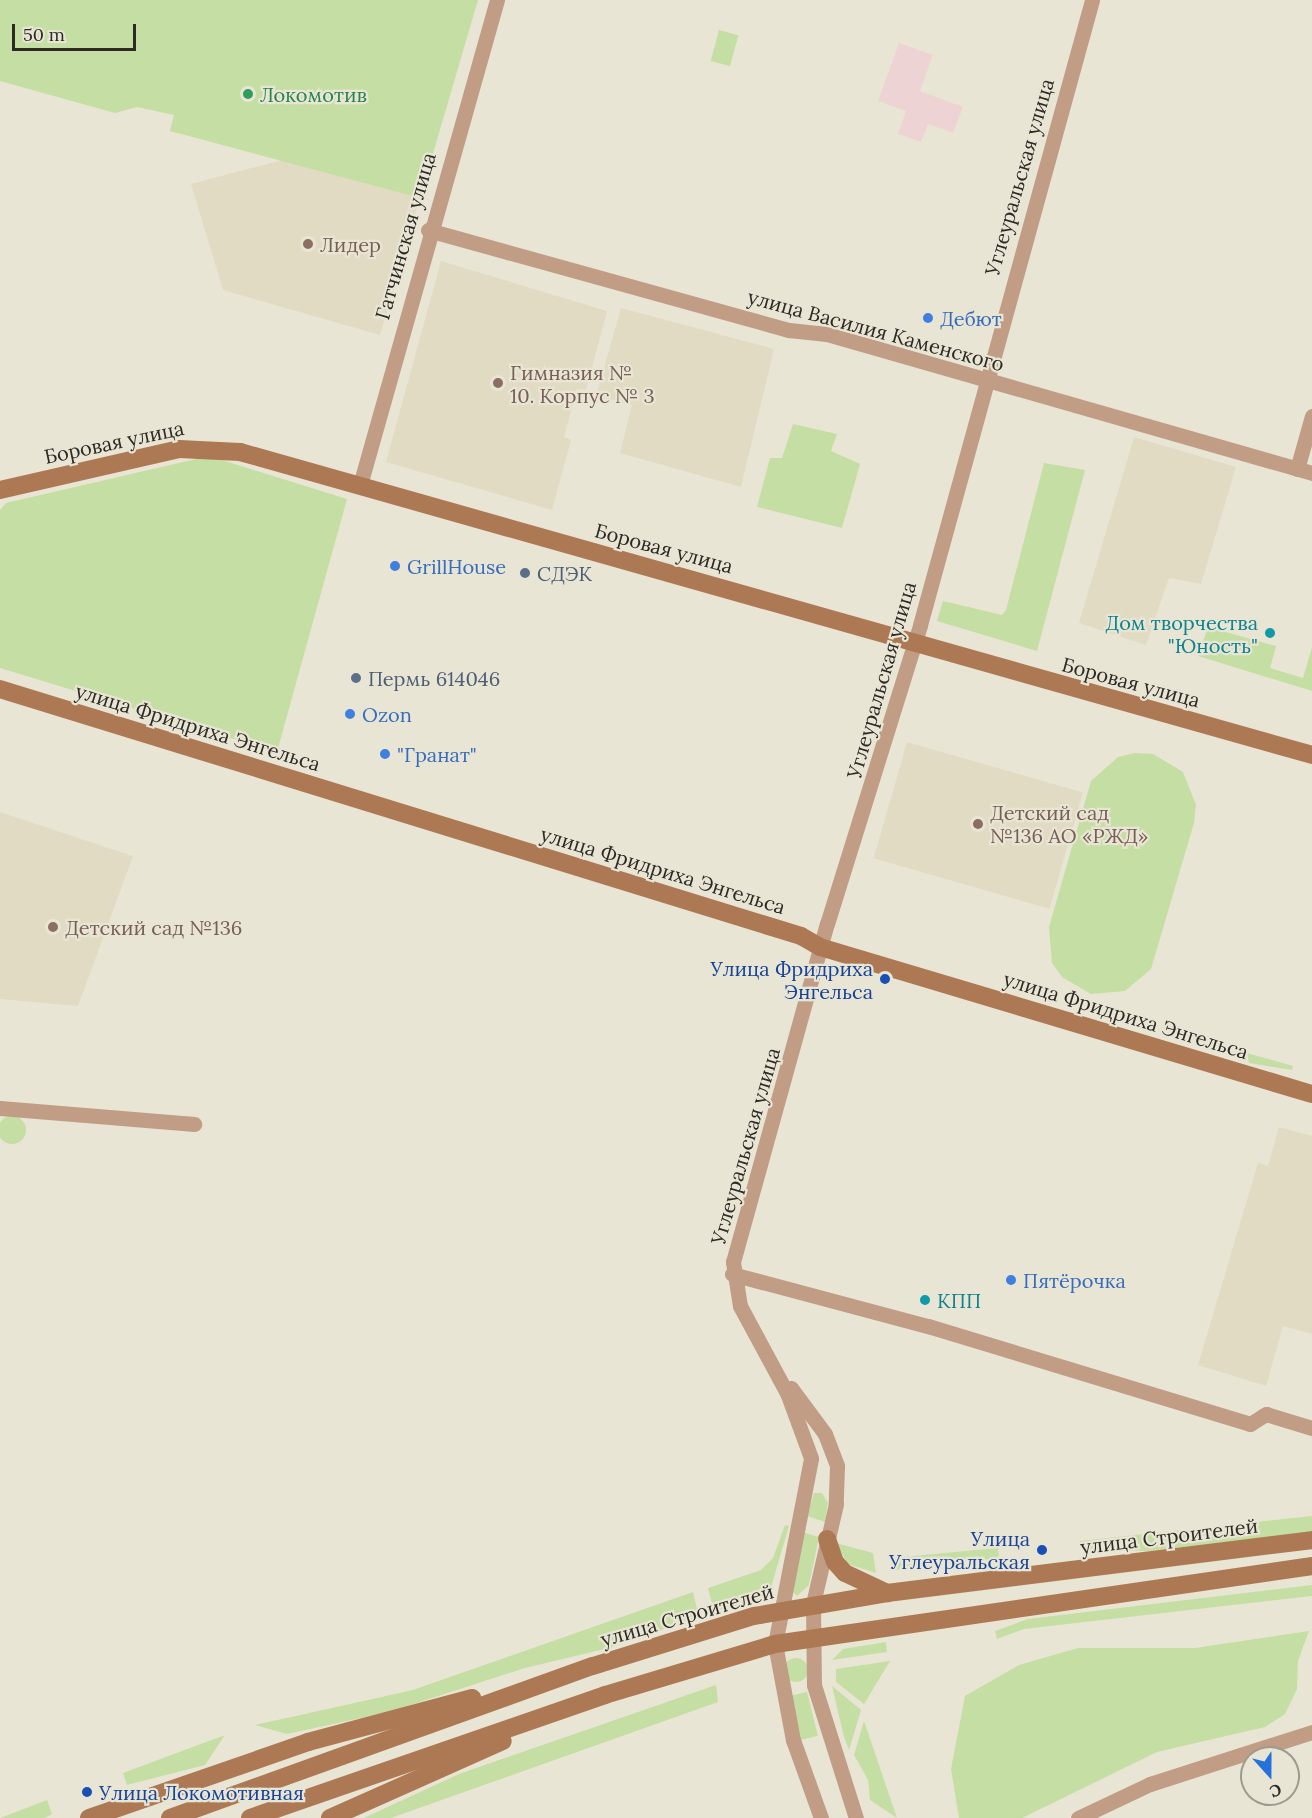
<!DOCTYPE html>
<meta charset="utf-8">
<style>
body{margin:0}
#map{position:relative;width:1312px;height:1818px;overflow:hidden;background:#e9e5d4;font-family:Lora,serif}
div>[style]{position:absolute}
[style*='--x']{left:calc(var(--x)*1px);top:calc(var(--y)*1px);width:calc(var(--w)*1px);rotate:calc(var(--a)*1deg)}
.built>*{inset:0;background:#e1dbc3;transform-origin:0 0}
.industrial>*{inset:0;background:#eed3d5}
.green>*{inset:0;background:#c5dea3;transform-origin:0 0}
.round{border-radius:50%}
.street>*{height:15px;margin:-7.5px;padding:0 7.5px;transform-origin:7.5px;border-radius:7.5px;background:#c19d85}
.secondary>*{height:18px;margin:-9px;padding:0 9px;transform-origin:9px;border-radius:9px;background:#ad7955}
.dots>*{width:16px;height:16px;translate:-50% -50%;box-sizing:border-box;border:3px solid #e9e5d4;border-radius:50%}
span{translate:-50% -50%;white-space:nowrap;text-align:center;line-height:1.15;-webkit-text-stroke:4.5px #e9e5d4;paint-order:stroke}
.leisure-label{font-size:20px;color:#27864d}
.left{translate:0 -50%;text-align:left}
.street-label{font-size:20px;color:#2c2a24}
.education-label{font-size:20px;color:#785e54}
.shop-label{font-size:20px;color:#366cbe}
.service-label{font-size:20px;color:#4e5e75}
.culture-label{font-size:20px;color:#0d838f}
.right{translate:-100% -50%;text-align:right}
.transit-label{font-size:20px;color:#164399}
.north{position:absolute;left:1240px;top:1746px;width:60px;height:60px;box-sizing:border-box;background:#e9e5d4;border:2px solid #9d9a8e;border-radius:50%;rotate:159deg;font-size:16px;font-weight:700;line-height:24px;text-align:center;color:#2c2a24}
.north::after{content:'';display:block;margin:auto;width:21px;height:27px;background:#2572dd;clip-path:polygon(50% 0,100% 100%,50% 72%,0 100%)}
.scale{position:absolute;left:12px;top:24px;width:124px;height:27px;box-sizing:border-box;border:3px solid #2c2a24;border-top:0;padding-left:8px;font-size:18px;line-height:21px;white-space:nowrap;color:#2c2a24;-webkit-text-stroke:4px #e9e5d4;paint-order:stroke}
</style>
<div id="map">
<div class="built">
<div style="clip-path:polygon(282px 160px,420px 198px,380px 335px,223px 290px,191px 184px)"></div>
<div style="clip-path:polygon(441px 261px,607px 311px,586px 390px,577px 389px,564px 437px,571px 440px,552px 510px,386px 462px)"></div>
<div style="clip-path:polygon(621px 308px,774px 349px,741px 487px,620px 453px,632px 405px,596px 396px)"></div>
<div style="clip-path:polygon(1134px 437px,1236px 467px,1201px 584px,1169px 578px,1146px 645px,1079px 623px)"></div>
<div style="left:907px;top:742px;width:183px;height:121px;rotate:16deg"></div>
<div style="clip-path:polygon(0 812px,133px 856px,78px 1006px,0 999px)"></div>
<div style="clip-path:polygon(1279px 1127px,1312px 1136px,1312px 1334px,1283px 1326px,1266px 1386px,1198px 1365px,1258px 1163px,1268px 1166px)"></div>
</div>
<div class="industrial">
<div style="clip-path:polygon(899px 43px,933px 55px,920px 91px,963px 107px,953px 133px,928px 124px,921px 142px,898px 134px,906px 111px,878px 101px)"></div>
</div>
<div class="green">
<div style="clip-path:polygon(0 0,478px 0,420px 198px,170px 131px,174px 115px,137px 107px,115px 113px,0 81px)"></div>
<div style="left:719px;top:30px;width:20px;height:32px;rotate:15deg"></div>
<div style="clip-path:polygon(793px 424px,837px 434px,831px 451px,860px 464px,842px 528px,757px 507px,770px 458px,782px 458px)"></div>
<div style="clip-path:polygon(209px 456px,347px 499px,277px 752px,0 668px,0 510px,6px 503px)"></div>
<div style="clip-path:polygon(1044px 463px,1085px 470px,1037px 651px,937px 621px,943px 601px,1002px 615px,1006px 610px)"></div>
<div style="clip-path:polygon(1208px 627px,1276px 646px,1270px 668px,1303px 678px,1312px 647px,1312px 691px,1198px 656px)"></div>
<div style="clip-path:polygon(1135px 753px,1153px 754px,1183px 772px,1196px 805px,1194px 823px,1151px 969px,1125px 991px,1091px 994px,1062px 977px,1052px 963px,1049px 927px,1091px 781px,1118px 757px)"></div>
<div style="clip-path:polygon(1247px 1053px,1293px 1066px,1292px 1070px,1249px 1063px)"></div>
<div class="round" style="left:-2px;top:1116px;width:28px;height:28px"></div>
<div style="clip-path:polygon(814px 1493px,822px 1493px,828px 1503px,825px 1522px,807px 1516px)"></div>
<div style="clip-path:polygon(1312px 1516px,1312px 1532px,1149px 1551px,1081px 1549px,1080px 1541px)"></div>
<div style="clip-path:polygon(785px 1525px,789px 1526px,769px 1594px,759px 1603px,715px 1614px,708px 1588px,761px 1570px,773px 1558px)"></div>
<div style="clip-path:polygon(802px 1532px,819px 1537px,809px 1585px,797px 1596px,793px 1592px)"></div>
<div style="clip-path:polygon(836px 1543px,873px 1553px,876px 1573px,848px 1564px)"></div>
<div style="clip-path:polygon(998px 1548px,999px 1558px,892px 1570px,891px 1558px)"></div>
<div style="clip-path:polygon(1312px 1585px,1312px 1596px,1024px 1629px,997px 1639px,995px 1631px,1028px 1619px)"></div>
<div style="clip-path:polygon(693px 1592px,699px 1617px,609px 1648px,525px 1668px,389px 1712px,287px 1734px,255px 1725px,413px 1690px)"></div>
<div style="clip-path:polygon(1309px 1631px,1298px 1661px,1297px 1689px,1285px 1714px,1265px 1727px,1157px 1752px,1022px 1818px,959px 1818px,951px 1769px,965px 1696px,1019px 1665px,1078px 1648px,1195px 1648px)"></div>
<div style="clip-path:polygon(886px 1642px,887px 1652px,832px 1660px,843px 1649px)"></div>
<div class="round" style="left:784px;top:1658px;width:24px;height:24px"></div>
<div style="clip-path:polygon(890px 1661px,864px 1704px,836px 1682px,836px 1669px)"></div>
<div style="clip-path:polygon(716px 1685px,718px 1702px,391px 1818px,364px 1818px,459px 1774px)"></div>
<div style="clip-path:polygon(832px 1686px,861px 1710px,849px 1750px,844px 1737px)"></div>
<div style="left:807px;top:1692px;width:45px;height:17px;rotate:76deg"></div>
<div style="clip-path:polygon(864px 1721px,897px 1818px,870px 1800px,868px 1780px,854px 1755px)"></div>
<div style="clip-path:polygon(225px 1735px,205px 1765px,127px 1785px,123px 1773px)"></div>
<div style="clip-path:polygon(47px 1800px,52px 1814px,45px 1818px,0 1818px)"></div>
</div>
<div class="street">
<div style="--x:428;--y:230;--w:375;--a:15.5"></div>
<div style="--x:789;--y:330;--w:38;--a:6"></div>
<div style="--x:827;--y:334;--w:505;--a:15.99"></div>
<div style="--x:1297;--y:469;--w:55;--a:-74.2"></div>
<div style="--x:360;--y:485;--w:504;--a:-74.23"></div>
<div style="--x:0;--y:1108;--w:195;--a:4.7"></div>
<div style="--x:732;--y:1274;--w:203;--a:14.9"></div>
<div style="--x:928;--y:1326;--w:337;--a:16.9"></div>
<div style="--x:1250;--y:1424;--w:19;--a:-32"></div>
<div style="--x:1266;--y:1414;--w:48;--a:16.9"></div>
<div style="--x:791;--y:1388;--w:57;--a:53.5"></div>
<div style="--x:825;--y:1434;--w:34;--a:69"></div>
<div style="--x:837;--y:1466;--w:38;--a:92"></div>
<div style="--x:836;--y:1504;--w:103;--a:103"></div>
<div style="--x:813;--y:1604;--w:81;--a:89.3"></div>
<div style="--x:814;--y:1685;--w:139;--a:72.5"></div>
<div style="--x:821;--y:1818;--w:83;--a:-109.7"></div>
<div style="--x:793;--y:1740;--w:98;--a:-100.6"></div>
<div style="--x:775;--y:1644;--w:189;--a:-79"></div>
<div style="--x:811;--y:1458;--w:67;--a:-110.1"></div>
<div style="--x:788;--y:1395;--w:101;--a:-118.3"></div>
<div style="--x:740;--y:1306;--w:45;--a:-99"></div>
<div style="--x:733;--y:1262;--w:351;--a:-74.5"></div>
<div style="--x:827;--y:924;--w:313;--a:-72.7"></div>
<div style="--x:920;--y:625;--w:648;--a:-74.61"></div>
<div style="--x:1078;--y:1818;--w:80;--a:-25.3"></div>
<div style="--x:1150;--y:1784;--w:170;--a:-17.8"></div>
</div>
<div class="secondary">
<div style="--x:0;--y:490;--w:184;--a:-12.9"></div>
<div style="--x:179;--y:449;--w:61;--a:2.8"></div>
<div style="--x:240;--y:452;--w:1114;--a:15.78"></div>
<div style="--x:0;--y:689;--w:838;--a:17.14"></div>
<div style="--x:801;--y:936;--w:22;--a:30"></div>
<div style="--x:820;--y:947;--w:513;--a:16.64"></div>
<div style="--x:827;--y:1539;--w:24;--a:71"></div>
<div style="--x:835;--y:1562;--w:15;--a:48"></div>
<div style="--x:845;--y:1573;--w:47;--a:25.5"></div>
<div style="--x:89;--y:1818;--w:232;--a:-19.1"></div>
<div style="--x:308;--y:1742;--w:170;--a:-15"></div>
<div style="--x:170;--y:1818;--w:449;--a:-19.8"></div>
<div style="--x:593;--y:1666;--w:169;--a:-17.3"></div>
<div style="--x:754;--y:1616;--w:135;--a:-9.8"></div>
<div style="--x:887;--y:1593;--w:428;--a:-7.1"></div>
<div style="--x:250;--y:1818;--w:376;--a:-19.1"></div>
<div style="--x:605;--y:1695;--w:177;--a:-16.7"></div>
<div style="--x:775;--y:1644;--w:543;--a:-8.26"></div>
<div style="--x:330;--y:1818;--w:189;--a:-24"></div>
</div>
<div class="dots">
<div style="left:248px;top:94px;background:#2e9e5b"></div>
<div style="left:308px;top:244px;background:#8d6e63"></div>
<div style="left:928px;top:318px;background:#3f7fe0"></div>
<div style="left:498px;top:383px;background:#8d6e63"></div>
<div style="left:395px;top:566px;background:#3f7fe0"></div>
<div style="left:525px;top:573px;background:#5c6f8a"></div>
<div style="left:1270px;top:633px;background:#0f9aa8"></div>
<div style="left:356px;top:678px;background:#5c6f8a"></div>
<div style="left:350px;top:714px;background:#3f7fe0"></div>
<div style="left:385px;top:754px;background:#3f7fe0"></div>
<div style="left:978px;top:824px;background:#8d6e63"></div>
<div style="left:53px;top:927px;background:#8d6e63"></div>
<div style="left:885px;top:979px;background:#1a4fb4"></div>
<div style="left:1011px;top:1280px;background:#3f7fe0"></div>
<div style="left:925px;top:1300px;background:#0f9aa8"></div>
<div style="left:1042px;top:1550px;background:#1a4fb4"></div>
<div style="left:87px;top:1792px;background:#1a4fb4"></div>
</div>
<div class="leisure-label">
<span class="left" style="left:260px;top:94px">Локомотив</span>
</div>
<div class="street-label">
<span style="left:1019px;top:177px;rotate:-74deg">Углеуральская улица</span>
<span style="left:405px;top:236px;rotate:-74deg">Гатчинская улица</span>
<span style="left:876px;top:330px;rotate:15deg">улица Василия Каменского</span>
<span style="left:114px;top:442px;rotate:-12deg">Боровая улица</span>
<span style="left:664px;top:548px;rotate:15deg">Боровая улица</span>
<span style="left:881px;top:680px;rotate:-74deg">Углеуральская улица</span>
<span style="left:1131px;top:682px;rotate:15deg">Боровая улица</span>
<span style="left:198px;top:727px;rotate:17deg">улица Фридриха Энгельса</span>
<span style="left:663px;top:870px;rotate:17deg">улица Фридриха Энгельса</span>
<span style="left:1126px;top:1015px;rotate:17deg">улица Фридриха Энгельса</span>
<span style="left:745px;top:1146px;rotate:-74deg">Углеуральская улица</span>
<span style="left:1169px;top:1536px;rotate:-7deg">улица Строителей</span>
<span style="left:687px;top:1615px;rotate:-16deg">улица Строителей</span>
</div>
<div class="education-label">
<span class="left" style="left:320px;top:244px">Лидер</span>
<span class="left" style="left:510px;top:384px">Гимназия №<br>10. Корпус № 3</span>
<span class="left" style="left:990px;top:824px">Детский сад<br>№136 АО «РЖД»</span>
<span class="left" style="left:65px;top:927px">Детский сад №136</span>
</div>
<div class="shop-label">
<span class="left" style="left:940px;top:318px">Дебют</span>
<span class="left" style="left:407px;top:566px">GrillHouse</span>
<span class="left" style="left:362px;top:714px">Ozon</span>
<span class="left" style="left:397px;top:754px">"Гранат"</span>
<span class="left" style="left:1023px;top:1280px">Пятёрочка</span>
</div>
<div class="service-label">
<span class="left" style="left:537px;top:573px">СДЭК</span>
<span class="left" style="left:368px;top:678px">Пермь 614046</span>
</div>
<div class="culture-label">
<span class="right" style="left:1258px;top:634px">Дом творчества<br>"Юность"</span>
<span class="left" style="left:937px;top:1300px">КПП</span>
</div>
<div class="transit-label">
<span class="right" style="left:873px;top:980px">Улица Фридриха<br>Энгельса</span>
<span class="right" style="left:1030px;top:1550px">Улица<br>Углеуральская</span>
<span class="left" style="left:99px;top:1792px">Улица Локомотивная</span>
</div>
<div class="north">С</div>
<div class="scale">50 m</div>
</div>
